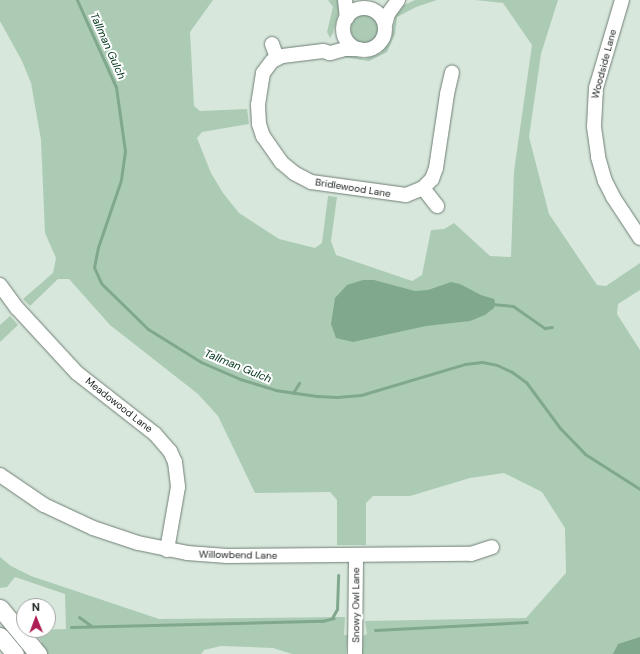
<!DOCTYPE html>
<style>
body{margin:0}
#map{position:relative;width:640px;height:654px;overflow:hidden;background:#d7e7db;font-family:"DM Sans",sans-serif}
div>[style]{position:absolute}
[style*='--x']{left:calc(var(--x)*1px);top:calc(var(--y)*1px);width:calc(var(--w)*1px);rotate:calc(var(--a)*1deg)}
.green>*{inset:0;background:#accbb5}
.round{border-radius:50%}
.water>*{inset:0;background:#80a88d}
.stream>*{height:3px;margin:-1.5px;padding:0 1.5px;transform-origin:1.5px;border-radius:1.5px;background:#80a88d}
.roads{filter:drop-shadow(0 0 1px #6f7e74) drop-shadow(0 0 1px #6f7e74)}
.minor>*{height:14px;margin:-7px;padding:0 7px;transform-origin:7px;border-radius:7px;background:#fff}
.minor>.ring{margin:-7px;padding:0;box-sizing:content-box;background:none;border:14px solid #fff;border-radius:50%}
.major>*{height:17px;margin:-8.5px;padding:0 8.5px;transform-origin:8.5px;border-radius:8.5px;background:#fff}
span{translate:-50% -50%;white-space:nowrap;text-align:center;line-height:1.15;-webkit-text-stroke:4px #fff;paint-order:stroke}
.street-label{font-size:10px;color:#181e1a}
.water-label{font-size:11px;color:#00341a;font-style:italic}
.north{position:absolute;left:16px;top:598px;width:40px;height:40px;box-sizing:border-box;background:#fff;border:1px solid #a3a5a3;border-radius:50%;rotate:359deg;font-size:11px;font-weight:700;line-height:16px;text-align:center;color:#181e1a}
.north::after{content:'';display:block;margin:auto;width:14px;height:18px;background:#ae1e54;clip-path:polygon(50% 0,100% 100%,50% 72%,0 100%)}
</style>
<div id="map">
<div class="green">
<div style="clip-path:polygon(0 0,213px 0,190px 32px,194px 106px,200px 111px,247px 109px,249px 124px,202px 132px,197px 138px,211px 173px,223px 193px,239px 213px,279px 239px,315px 248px,322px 243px,328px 196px,337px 197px,331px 241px,336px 255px,412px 281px,422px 275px,431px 230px,444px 229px,454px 223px,490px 256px,511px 257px,514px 171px,532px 45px,503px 3px,475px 0,558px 0,541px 54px,529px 137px,549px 214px,597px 285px,606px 286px,640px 263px,640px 290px,618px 304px,617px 314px,640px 350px,640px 654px,362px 654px,363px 636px,367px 634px,365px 621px,526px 618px,566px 573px,565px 528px,542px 492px,504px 473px,470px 478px,410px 496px,373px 496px,366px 503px,366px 545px,337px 545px,337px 500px,330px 492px,255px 493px,218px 416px,198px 394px,110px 325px,69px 279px,58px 279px,30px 306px,23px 299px,53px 273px,56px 258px,45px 233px,41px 140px,31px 83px,22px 61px,0 21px)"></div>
<div style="clip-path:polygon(328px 0,340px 0,340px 8px,333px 33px,330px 38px,327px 32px,333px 7px)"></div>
<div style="clip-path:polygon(415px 0,437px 0,416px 7px,397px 17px,395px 34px,387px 52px,369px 61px,342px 57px,346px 55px,365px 59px,381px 53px,391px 40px,396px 14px,400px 7px)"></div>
<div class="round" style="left:351px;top:15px;width:28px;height:28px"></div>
<div style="clip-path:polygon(10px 316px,18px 325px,0 342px,0 325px)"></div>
<div style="clip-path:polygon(0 557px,11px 566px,31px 576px,159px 619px,345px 617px,344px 635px,348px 635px,346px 654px,292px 654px,273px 648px,221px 646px,204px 650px,201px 654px,46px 654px,39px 645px,42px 642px,32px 630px,66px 629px,65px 594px,15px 577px,7px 587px,0 588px)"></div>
</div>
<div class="water">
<div style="clip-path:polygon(363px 280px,374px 280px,415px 291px,428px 290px,451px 282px,460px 284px,481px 295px,494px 299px,495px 302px,494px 308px,485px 315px,470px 321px,426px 326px,353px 342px,336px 338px,331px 324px,335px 298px,347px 285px)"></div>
<div style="clip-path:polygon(640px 637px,640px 654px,613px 654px,618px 644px)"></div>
</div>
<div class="stream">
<div style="--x:77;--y:0;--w:95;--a:65.9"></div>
<div style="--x:116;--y:87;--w:65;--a:82"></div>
<div style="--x:125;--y:151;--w:29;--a:98"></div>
<div style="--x:121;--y:180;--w:71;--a:108.9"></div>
<div style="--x:98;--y:247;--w:20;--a:101"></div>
<div style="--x:94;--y:267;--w:17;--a:66"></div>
<div style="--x:101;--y:283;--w:7;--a:45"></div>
<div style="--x:106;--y:288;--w:59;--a:44.3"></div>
<div style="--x:148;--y:329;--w:62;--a:31.9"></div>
<div style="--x:201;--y:362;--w:43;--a:23.6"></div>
<div style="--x:240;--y:379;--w:37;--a:17"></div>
<div style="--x:275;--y:390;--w:42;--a:8.1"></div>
<div style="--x:317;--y:396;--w:20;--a:3"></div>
<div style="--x:337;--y:397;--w:24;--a:-5"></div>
<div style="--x:361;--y:395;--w:109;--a:-16.6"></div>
<div style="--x:465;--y:364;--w:17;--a:-7"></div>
<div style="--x:482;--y:362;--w:15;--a:11"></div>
<div style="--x:497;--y:365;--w:17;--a:25"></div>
<div style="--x:512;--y:372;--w:17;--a:36"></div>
<div style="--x:526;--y:382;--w:57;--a:53.5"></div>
<div style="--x:560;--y:428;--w:36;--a:46"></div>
<div style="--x:585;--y:454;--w:65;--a:32.5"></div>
<div style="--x:491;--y:304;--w:22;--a:5"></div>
<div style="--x:513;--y:306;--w:39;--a:35"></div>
<div style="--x:545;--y:328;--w:7;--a:-8"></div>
<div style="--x:293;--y:393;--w:12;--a:-59"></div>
<div style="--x:79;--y:617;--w:14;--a:36"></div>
<div style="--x:332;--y:618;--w:10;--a:-61"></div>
<div style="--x:337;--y:609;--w:34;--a:-88"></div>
<div style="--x:71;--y:627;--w:251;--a:-1.4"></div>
<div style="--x:322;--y:621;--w:12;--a:-14"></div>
<div style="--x:375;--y:630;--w:152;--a:-3"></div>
</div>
<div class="roads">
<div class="minor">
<div style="--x:345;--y:0;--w:18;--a:84"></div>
<div style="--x:622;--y:0;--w:92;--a:106.5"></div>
<div style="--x:596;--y:88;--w:39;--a:93"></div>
<div style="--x:594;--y:127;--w:30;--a:82"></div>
<div style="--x:598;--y:157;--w:25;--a:74"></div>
<div style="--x:605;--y:181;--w:18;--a:63"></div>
<div style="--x:613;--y:197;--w:49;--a:56.6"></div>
<div class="ring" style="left:343px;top:8px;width:28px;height:28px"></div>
<div style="--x:385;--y:25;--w:11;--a:-75"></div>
<div style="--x:388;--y:14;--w:17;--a:-54"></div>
<div style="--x:272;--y:44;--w:15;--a:70"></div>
<div style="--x:359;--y:49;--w:14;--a:180"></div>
<div style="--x:345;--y:49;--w:16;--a:165"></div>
<div style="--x:330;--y:53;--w:7;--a:-164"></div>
<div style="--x:323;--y:51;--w:41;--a:173"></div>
<div style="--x:282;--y:56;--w:11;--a:153"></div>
<div style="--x:272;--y:61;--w:15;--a:127"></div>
<div style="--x:263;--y:73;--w:32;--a:99"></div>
<div style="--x:258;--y:105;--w:19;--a:87"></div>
<div style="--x:259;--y:124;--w:13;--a:72"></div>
<div style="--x:263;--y:136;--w:32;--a:55"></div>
<div style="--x:281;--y:162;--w:17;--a:40"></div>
<div style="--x:294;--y:173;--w:19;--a:28"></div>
<div style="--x:311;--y:182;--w:96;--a:7.8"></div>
<div style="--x:406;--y:195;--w:18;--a:-22"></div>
<div style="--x:423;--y:188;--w:13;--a:-45"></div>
<div style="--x:432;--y:179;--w:12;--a:-70"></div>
<div style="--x:436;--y:168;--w:75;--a:-81.5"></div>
<div style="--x:447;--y:94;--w:22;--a:-77"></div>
<div style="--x:423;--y:188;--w:23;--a:52"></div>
<div style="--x:0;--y:285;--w:29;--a:54"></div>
<div style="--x:17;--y:308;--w:88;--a:47.3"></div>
<div style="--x:77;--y:373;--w:99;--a:38"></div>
<div style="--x:155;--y:434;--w:23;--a:49"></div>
<div style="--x:170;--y:451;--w:12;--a:66"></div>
<div style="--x:175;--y:462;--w:25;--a:83"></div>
<div style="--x:178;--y:487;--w:64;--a:99.9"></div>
<div style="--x:0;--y:475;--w:53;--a:34.3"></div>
<div style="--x:44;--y:505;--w:54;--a:25.1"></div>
<div style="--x:93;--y:528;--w:47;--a:18.4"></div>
<div style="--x:138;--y:543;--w:50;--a:11.5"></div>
<div style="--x:187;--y:553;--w:40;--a:4.3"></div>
<div style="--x:227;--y:556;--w:244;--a:-0.5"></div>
<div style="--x:471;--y:554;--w:22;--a:-18"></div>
<div style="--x:355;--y:654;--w:99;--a:-89.4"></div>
</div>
<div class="major">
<div style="--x:0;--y:608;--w:60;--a:50.4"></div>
<div style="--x:0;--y:636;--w:23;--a:50"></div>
</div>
</div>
<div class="street-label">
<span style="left:604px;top:64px;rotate:-75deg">Woodside Lane</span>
<span style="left:353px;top:188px;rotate:9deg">Bridlewood Lane</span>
<span style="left:119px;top:405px;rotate:38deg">Meadowood Lane</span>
<span style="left:238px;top:555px;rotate:1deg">Willowbend Lane</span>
<span style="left:356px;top:605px;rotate:-90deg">Snowy Owl Lane</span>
</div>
<div class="water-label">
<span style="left:108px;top:46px;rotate:66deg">Tallman Gulch</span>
<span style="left:238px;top:366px;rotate:22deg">Tallman Gulch</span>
</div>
<div class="north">N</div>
</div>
